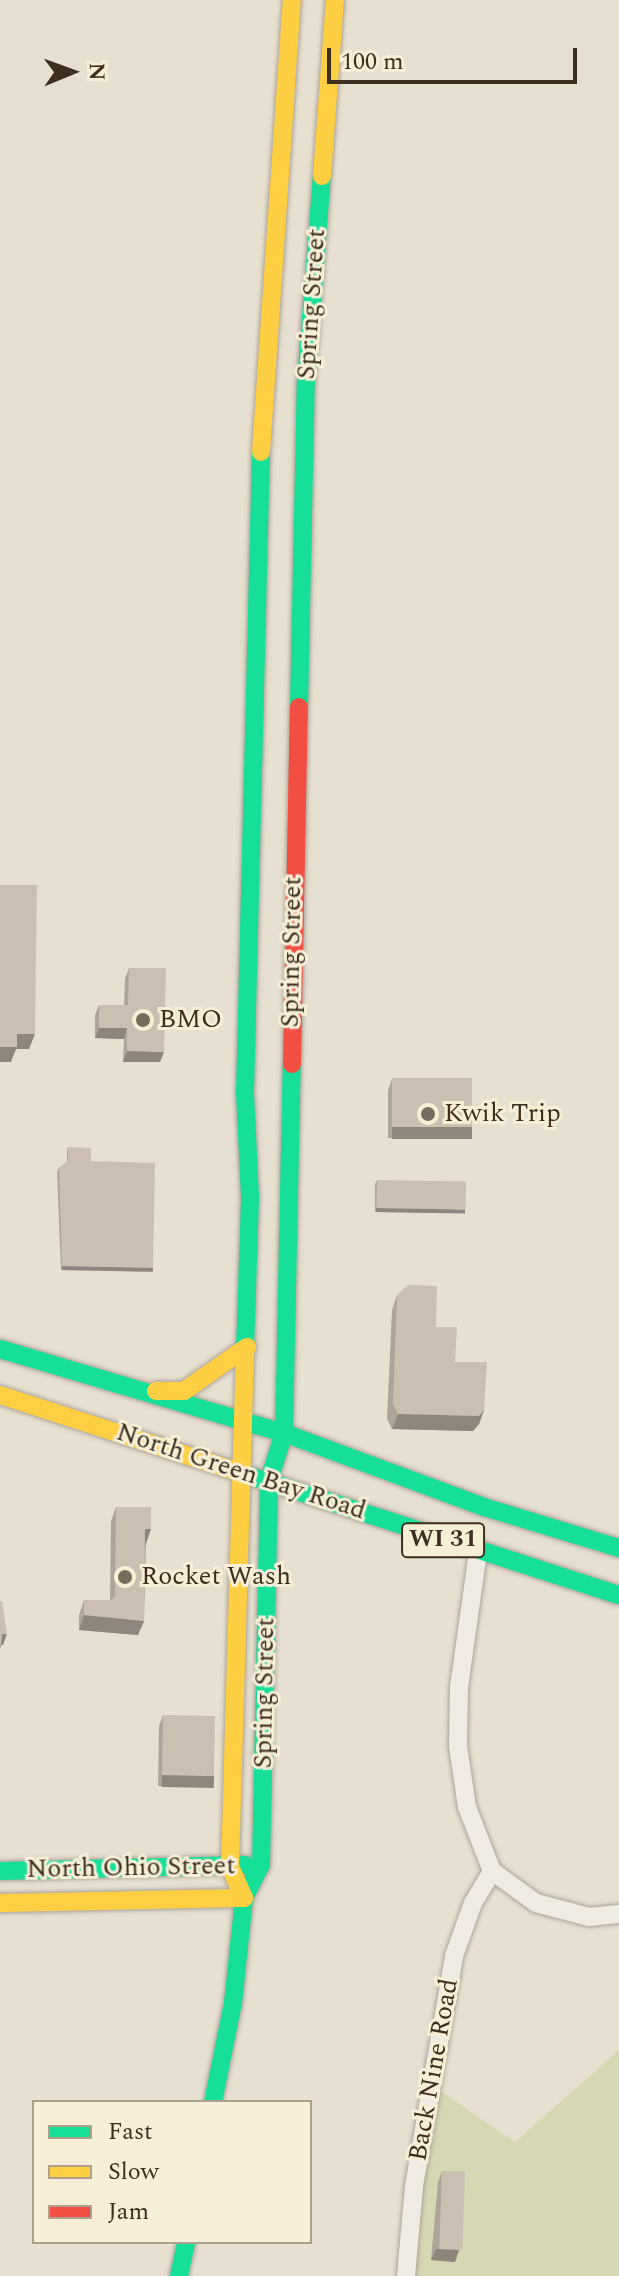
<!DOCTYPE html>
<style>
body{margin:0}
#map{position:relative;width:619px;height:2276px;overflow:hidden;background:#e7e0d1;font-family:Spectral,serif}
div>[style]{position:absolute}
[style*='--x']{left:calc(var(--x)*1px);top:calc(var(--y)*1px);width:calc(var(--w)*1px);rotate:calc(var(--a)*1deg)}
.green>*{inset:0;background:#d6d7b3}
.roads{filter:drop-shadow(0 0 2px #ada599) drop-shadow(0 0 2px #ada599)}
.street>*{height:18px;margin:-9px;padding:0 9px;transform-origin:9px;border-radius:9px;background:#efebe3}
.fast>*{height:18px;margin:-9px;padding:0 9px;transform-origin:9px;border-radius:9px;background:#16e098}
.slow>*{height:18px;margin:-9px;padding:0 9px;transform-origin:9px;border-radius:9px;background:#ffcf43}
.jam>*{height:18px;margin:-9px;padding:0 9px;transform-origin:9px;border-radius:9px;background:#f24e42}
.wall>*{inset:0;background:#afa499}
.shaded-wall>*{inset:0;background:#8e867d;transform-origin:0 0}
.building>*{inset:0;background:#cbbfb2;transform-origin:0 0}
.dots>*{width:22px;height:22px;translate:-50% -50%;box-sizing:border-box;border:4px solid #f7eed8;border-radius:50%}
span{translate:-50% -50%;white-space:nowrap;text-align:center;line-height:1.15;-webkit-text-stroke:6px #f7eed8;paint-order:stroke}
.shield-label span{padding:2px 6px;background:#f7eed8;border:2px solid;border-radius:6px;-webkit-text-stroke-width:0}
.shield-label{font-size:24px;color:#3d2e20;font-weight:700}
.street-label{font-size:26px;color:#3d2e20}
.poi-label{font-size:26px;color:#3d2e20}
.left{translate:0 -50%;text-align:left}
.legend{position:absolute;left:32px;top:2100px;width:280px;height:144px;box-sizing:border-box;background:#f7eed8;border:2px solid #ada18e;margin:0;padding:10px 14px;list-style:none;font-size:24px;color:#3d2e20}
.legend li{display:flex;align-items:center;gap:16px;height:40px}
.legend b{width:40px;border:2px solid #ada18e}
.north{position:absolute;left:32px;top:32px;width:80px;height:80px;-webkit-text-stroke:6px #f7eed8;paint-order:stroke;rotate:89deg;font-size:22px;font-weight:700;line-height:32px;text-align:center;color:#3d2e20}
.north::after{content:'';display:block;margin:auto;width:28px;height:36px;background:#3d2e20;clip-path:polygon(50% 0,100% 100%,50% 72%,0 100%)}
.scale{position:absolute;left:327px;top:48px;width:250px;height:36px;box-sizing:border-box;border:4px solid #3d2e20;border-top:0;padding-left:10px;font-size:24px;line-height:28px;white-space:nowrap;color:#3d2e20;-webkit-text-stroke:6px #f7eed8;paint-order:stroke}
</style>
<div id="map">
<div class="green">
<div style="clip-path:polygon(619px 2050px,619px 2276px,406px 2276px,432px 2085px,515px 2142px)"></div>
</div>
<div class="roads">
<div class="street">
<div style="--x:478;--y:1552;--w:137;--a:98"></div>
<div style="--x:459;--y:1688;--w:58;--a:91"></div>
<div style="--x:458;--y:1746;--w:62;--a:81.6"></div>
<div style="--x:467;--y:1807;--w:69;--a:68.7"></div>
<div style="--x:492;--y:1871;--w:54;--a:36"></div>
<div style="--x:536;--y:1903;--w:55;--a:14.8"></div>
<div style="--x:589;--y:1917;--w:30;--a:-6"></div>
<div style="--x:406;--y:2276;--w:90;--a:-84.9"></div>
<div style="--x:414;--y:2186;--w:233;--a:-80.1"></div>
<div style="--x:454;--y:1956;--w:56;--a:-70.3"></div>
<div style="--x:473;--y:1903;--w:37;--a:-59"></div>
</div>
<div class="fast">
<div style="--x:299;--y:707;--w:325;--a:-88.8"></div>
<div style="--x:306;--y:382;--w:207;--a:-85.6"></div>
<div style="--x:0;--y:1349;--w:296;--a:16.5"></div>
<div style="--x:284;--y:1433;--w:213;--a:20.3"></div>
<div style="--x:484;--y:1507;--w:141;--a:16.9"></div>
<div style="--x:245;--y:1350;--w:154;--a:-88.1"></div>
<div style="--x:250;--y:1196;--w:104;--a:-92.8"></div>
<div style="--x:245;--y:1092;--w:640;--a:-88.57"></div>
<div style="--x:244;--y:1474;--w:394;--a:17.9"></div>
<div style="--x:0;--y:1871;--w:246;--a:-1.4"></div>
<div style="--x:213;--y:2102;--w:101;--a:-78.6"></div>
<div style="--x:233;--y:2003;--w:106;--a:-84"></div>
<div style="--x:244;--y:1898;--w:37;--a:-63"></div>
<div style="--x:261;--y:1865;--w:385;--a:-88.8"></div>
<div style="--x:269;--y:1480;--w:49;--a:-72.3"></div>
<div style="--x:284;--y:1433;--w:369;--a:-88.8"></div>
<div style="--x:179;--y:2276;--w:35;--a:-78"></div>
</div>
<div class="slow">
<div style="--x:322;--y:176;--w:176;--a:-85.8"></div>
<div style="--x:261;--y:452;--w:453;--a:-86.1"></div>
<div style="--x:156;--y:1391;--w:28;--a:0"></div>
<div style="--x:184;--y:1391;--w:77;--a:-34.9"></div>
<div style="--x:0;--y:1395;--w:256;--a:17.9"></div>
<div style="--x:244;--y:1898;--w:35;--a:-114"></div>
<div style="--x:230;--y:1866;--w:516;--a:-88.33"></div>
<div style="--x:0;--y:1903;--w:244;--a:-1.2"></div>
</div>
<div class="jam">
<div style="--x:292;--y:1064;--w:357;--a:-88.9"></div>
</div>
</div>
<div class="wall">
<div style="clip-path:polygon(129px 968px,160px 1062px,123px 1062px,124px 1039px,95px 1038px,95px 1015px,99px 1005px,124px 1005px,125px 978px)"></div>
<div style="clip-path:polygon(392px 1079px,468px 1138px,388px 1138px,388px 1090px)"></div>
<div style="clip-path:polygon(68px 1147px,91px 1161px,153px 1268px,152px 1272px,61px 1270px,57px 1172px,59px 1168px,67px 1162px,67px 1151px)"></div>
<div style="clip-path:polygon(377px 1180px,464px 1213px,375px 1212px,375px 1184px)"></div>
<div style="clip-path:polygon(397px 1295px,436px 1327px,455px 1362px,484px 1410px,479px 1424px,473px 1431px,392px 1429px,387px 1419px,392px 1310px)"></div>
<div style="clip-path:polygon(116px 1507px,146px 1544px,144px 1621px,138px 1635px,79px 1630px,79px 1615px,84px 1600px,110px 1600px,111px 1521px)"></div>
<div style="clip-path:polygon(163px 1715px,210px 1787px,158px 1786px,159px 1726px)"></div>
<div style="clip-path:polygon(442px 2171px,459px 2250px,455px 2262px,431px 2260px,438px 2182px)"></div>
</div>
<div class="shaded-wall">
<div style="clip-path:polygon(99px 1028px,127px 1028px,124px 1039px,95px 1038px)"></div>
<div style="clip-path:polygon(17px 1034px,35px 1034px,29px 1049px,16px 1049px,11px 1062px,0 1062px,0 1047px)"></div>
<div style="clip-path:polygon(127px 1051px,164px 1052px,160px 1062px,123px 1062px)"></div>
<div style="left:392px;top:1127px;width:80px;height:12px"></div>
<div style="left:376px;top:1208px;width:89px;height:4px;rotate:1deg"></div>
<div style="left:62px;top:1266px;width:91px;height:4px;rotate:1deg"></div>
<div style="clip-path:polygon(484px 1410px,479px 1424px,473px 1431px,392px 1429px,398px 1414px)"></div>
<div style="clip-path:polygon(145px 1529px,151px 1529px,146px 1544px,139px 1544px)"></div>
<div style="clip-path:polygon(84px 1615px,144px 1621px,138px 1635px,79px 1630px)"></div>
<div style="clip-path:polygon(2px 1634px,7px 1634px,3px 1645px,1px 1645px,0 1649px,0 1639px)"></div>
<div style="left:162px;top:1775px;width:52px;height:12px;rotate:1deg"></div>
<div style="clip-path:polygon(436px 2249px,459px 2250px,455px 2262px,431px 2260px)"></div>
</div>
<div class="building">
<div style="clip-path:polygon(0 885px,37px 885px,35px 1034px,17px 1034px,17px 1047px,0 1047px)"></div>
<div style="clip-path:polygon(129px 968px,166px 968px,164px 1052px,127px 1051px,127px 1028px,99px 1028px,99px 1005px,128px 1005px)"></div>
<div style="left:472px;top:1078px;width:49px;height:80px;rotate:90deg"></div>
<div style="clip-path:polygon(68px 1147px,91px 1148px,91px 1161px,155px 1163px,153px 1268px,62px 1266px,59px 1168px,68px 1161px)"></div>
<div style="left:377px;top:1180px;width:89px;height:28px;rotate:1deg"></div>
<div style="clip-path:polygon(408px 1285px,437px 1286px,436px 1327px,457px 1327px,455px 1362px,487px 1362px,484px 1410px,479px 1416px,398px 1414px,393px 1404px,397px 1295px)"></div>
<div style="clip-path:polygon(116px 1507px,151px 1507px,151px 1529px,145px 1529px,144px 1621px,84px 1615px,84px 1600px,111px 1600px,115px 1596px)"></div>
<div style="clip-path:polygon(0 1601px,2px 1601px,7px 1634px,2px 1634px,1px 1645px,0 1645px)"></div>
<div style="left:163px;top:1715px;width:52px;height:60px;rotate:1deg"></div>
<div style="left:442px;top:2171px;width:23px;height:78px;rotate:2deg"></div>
</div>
<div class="dots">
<div style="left:143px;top:1020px;background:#786c5e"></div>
<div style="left:428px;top:1114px;background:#786c5e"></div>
<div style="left:125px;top:1577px;background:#786c5e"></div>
</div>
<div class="shield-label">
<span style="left:443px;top:1540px">WI 31</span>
</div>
<div class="street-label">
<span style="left:312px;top:304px;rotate:-86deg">Spring Street</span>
<span style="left:292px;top:952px;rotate:-89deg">Spring Street</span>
<span style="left:241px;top:1472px;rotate:18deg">North Green Bay Road</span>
<span style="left:265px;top:1693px;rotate:-89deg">Spring Street</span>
<span style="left:131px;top:1868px;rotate:-1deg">North Ohio Street</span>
<span style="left:434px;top:2070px;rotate:-80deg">Back Nine Road</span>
</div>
<div class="poi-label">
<span class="left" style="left:159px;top:1020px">BMO</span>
<span class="left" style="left:444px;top:1114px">Kwik Trip</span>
<span class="left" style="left:141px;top:1577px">Rocket Wash</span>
</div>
<ul class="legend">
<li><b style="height:10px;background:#16e098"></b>Fast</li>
<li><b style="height:10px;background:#ffcf43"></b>Slow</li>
<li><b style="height:10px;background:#f24e42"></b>Jam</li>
</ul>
<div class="north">N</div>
<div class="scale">100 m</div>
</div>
